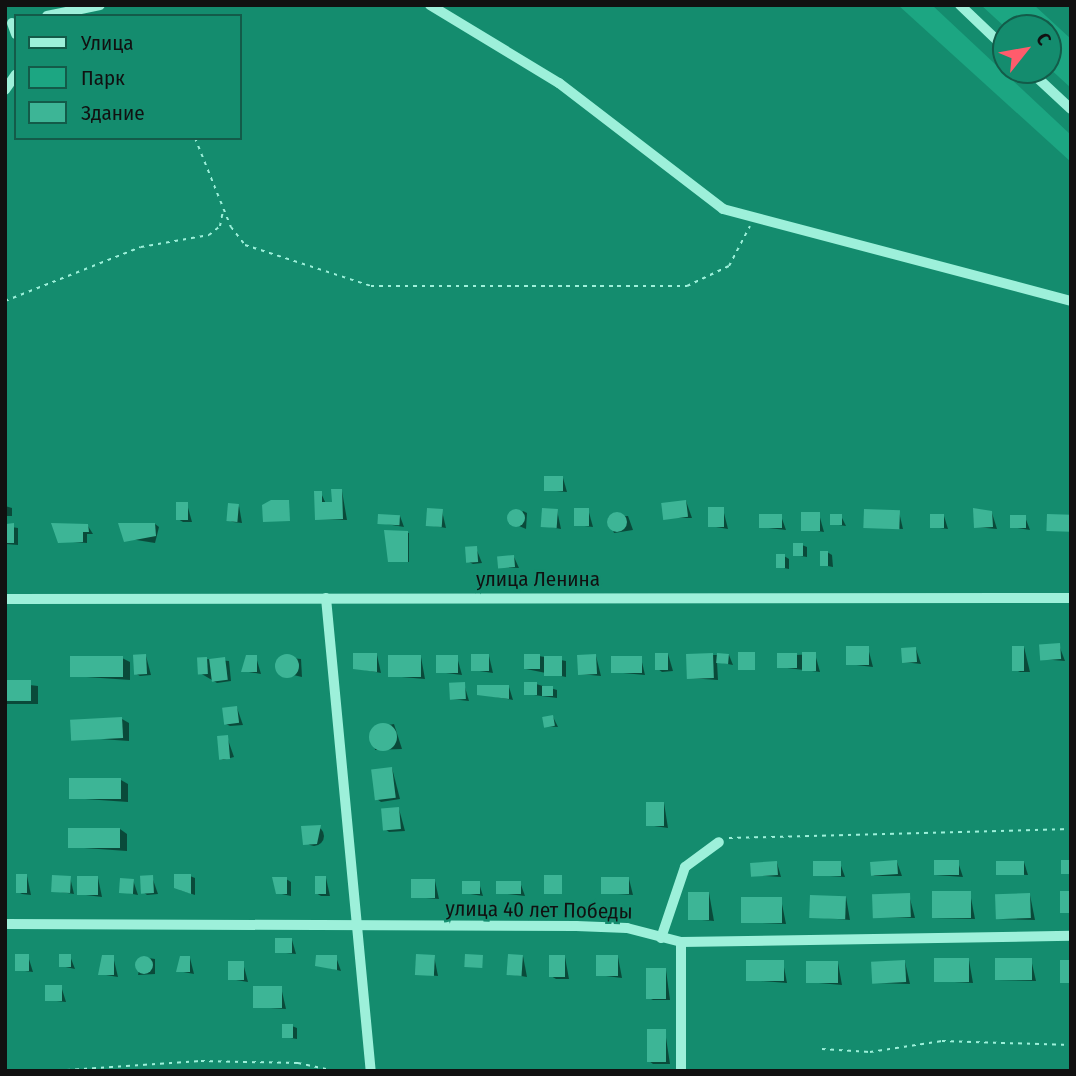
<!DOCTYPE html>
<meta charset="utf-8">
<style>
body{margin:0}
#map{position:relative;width:1076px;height:1076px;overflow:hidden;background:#148c6e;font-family:"Fira Sans Condensed",sans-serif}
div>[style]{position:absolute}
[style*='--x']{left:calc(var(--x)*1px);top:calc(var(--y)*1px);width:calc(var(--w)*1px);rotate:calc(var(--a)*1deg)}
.green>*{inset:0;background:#1ca682}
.shadow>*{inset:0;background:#0007}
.round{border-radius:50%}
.building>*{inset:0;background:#3db596;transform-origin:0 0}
.path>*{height:2px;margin-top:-1px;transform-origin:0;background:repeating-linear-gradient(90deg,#9df0da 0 3.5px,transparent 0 8.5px)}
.minor>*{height:10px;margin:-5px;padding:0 5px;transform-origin:5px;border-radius:5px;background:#9df0da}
span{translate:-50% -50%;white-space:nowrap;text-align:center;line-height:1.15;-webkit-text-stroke:5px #148c6e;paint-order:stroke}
.street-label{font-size:21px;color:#111}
.frame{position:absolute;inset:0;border:7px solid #111;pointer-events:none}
.legend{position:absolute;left:14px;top:14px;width:228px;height:126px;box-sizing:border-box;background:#148c6e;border:2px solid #135b49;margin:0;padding:9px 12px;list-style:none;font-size:21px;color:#111}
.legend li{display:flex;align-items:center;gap:14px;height:35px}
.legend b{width:35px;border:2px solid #135b49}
.north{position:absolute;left:992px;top:14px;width:70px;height:70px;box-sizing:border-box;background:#148c6e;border:2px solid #135b49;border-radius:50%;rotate:59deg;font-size:19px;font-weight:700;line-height:28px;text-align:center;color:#111}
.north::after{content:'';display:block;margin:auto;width:24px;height:32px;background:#ff5c6c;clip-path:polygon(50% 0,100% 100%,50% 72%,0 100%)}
</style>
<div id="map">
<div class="green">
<div style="clip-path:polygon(898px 5px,932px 5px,1071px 135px,1071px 162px)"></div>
<div style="clip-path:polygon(981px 5px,1034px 5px,1071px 39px,1071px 88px,1048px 67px,1048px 28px,1006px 28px)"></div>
</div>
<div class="shadow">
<div style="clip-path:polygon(563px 478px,567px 492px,546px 490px)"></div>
<div style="clip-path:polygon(342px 491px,347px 520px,317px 519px,321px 493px,326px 504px,334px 503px)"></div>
<div style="clip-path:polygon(686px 501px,692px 518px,664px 518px)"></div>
<div style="clip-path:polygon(187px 504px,192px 522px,183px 522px,178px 519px)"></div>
<div style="clip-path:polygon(5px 506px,12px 508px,12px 516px,5px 516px)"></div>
<div style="clip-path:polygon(239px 506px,242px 523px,233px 522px,228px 520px)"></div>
<div style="clip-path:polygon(588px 509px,593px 527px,576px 525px)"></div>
<div style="clip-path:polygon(723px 509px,728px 529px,710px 526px)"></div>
<div style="clip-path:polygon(557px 510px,561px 529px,544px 526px)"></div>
<div style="clip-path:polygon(442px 511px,446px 528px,428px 525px)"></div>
<div style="clip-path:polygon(523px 511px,527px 513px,526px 529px,510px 522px)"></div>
<div style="clip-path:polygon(899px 512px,903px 529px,866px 527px)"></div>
<div style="clip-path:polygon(992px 513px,997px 529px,976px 527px)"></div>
<div style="clip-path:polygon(819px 514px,824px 532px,804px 529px)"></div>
<div style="clip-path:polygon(400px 516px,404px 527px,380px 523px)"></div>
<div style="clip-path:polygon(781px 516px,786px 530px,760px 527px)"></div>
<div style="clip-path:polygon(841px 516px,846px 526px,832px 524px)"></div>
<div style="clip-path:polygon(944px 516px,948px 529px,931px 527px)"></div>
<div style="clip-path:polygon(608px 517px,628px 516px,633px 530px,614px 533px)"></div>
<div style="clip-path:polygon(1025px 517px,1030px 530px,1012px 527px)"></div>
<div style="clip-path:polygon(120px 525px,155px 524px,159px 527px,155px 543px,124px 538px)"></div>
<div style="clip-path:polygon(5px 526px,18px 528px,18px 545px,5px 544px)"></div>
<div style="clip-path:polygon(88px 526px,93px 534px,87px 534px,87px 543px,59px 541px)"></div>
<div style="clip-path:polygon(385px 532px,409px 533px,409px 562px,389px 561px)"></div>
<div style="clip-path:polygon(802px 545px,807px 547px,807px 557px,794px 555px)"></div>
<div style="clip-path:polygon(476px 548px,482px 563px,473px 564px,469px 562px)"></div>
<div style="clip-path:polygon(827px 552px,832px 555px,833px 567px,822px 565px)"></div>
<div style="clip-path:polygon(784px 556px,789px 559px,789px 569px,778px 567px)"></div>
<div style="clip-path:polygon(514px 557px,519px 568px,500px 567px)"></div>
<div style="clip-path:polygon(1059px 645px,1065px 661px,1041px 659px)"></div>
<div style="clip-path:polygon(1024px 647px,1030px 672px,1020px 672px,1016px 670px)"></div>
<div style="clip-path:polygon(868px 648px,873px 667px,848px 664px)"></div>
<div style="clip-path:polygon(916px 649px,921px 664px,903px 662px)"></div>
<div style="clip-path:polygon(668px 654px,673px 671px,662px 672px,658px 669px)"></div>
<div style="clip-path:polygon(815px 654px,820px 672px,779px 667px,796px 655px)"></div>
<div style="clip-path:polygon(377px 655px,381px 673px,354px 668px)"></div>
<div style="clip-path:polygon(713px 655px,729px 655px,733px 665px,717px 662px,718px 680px,689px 678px)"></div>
<div style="clip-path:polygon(146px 656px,151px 675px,140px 676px,135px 673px)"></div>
<div style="clip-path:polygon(489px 656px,493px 673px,473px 670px)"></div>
<div style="clip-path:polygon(539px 656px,566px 661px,566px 677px,526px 669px)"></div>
<div style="clip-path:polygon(596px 656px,601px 676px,580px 674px)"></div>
<div style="clip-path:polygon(256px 657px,261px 674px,243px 671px)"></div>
<div style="clip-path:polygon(280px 657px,301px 659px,302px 677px,276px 671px)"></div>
<div style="clip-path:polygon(421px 657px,425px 679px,390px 676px)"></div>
<div style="clip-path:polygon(457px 657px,462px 675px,438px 672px)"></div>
<div style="clip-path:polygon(122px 658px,130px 662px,130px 680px,72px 676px)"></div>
<div style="clip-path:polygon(641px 658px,645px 675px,612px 672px)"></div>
<div style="clip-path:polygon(207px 659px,229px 661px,231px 681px,217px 683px,200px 673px)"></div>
<div style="clip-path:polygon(5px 682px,38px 686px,38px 704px,5px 704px)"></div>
<div style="clip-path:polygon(464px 684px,469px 701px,451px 699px)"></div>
<div style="clip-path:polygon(536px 684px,557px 690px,557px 698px,526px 694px)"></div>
<div style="clip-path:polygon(509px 687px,513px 700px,479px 694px)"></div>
<div style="clip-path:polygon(237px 708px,243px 725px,230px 726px,226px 724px)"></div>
<div style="clip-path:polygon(553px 717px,558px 727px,545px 726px)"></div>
<div style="clip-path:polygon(122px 719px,129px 723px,129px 741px,72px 737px)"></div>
<div style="clip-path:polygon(394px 724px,402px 749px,375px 750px,373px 728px)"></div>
<div style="clip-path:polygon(227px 737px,234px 757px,223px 760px,221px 759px)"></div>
<div style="clip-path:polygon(392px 768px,400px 799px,381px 802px,377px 799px)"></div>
<div style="clip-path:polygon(121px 780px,128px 784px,128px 802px,71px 798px)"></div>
<div style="clip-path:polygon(664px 803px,668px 828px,647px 825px)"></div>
<div style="clip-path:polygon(399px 809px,405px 831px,389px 832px,385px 829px)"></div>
<div class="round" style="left:304px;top:826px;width:20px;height:20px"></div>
<div style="clip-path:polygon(120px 829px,127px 834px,127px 851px,70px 847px)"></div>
<div style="clip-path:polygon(897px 862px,902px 876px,873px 876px)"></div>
<div style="clip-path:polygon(958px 862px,963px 877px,936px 875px)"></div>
<div style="clip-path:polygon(1024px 862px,1028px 875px,998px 874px)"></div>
<div style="clip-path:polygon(777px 863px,781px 877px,752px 875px)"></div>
<div style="clip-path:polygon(840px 863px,845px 877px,815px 875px)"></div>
<div style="clip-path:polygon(27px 876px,31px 895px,22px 894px,18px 892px)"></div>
<div style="clip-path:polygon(190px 876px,195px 878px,195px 895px,180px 890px)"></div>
<div style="clip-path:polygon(70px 877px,74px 894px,54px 891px)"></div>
<div style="clip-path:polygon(152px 877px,158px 894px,147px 895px,143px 892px)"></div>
<div style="clip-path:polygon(98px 878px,102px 897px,78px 894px)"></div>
<div style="clip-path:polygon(326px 878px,330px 896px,321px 896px,316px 893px)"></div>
<div style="clip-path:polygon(286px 879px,291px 882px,291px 896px,277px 893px)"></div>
<div style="clip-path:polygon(629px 879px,633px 895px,603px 893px)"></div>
<div style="clip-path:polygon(133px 880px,138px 895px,122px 892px)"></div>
<div style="clip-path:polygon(435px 881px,439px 899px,413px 897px)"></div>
<div style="clip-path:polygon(520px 882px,525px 896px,498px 893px)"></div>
<div style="clip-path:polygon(479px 883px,483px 896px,464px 893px)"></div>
<div style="clip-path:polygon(709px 893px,714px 921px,690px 919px)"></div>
<div style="clip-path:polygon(970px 893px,975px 919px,934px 918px)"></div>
<div style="clip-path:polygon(909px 895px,915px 918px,875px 917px)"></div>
<div style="clip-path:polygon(1030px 895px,1035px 920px,998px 919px)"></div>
<div style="clip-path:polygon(846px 897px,850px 920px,812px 917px)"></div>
<div style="clip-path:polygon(781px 899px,786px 924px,743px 922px)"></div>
<div style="clip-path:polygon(292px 940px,296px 954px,276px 952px)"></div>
<div style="clip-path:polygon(28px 956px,33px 972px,17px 970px)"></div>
<div style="clip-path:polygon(70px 956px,75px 969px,61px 966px)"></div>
<div style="clip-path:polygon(113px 956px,118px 977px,100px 974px)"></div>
<div style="clip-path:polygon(434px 956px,438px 976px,417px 974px)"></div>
<div style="clip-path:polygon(523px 956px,527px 977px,509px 974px)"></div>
<div style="clip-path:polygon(142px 957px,155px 959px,155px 974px,138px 975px)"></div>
<div style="clip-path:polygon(336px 957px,341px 971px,317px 965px)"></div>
<div style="clip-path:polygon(565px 957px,569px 979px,556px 979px,551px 976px)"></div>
<div style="clip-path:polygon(618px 957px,622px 978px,598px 975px)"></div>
<div style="clip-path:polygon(190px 958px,194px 974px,178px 971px)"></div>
<div style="clip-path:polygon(1031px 959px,1036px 981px,997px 980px)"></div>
<div style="clip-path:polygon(969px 960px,973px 983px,936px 981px)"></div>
<div style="clip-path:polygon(783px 962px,787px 983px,748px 980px)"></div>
<div style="clip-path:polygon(905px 962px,910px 984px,874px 983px)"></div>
<div style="clip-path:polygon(243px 963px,248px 982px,230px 979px)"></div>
<div style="clip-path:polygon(838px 963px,842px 985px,807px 982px)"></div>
<div style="clip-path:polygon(666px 970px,670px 1000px,653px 1000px,649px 998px)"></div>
<div style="clip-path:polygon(61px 986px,66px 1002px,47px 1000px)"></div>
<div style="clip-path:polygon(281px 987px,286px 1009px,255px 1007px)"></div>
<div style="clip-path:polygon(292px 1026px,297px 1028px,297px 1039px,284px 1037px)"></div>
<div style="clip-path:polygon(665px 1031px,670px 1064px,653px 1064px,649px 1061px)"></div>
</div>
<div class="building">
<div style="left:544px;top:476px;width:19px;height:15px"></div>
<div style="clip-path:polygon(331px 489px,342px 489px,343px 519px,315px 520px,314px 491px,322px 491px,322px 502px,332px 502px)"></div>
<div style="clip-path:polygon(271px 500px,289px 500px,290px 521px,263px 522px,262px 505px)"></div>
<div style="left:686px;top:500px;width:17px;height:25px;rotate:83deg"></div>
<div style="left:188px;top:502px;width:18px;height:12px;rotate:90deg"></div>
<div style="left:228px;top:503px;width:11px;height:18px;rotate:5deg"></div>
<div style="left:708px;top:507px;width:16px;height:20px"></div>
<div style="left:427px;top:508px;width:16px;height:18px;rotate:4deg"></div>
<div style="left:542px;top:508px;width:16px;height:19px;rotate:4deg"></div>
<div style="left:574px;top:508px;width:15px;height:18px"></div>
<div style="clip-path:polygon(973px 508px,992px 511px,993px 527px,974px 528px)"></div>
<div style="left:864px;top:509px;width:36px;height:19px;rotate:2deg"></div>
<div class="round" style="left:507px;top:509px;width:18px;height:18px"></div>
<div class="round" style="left:607px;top:512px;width:20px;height:20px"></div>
<div style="left:801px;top:512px;width:19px;height:19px"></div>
<div style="left:378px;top:514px;width:22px;height:10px;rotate:3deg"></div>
<div style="left:759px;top:514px;width:23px;height:14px"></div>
<div style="left:830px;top:514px;width:12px;height:11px"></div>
<div style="left:930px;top:514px;width:14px;height:14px"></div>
<div style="left:1047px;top:514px;width:24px;height:17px;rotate:2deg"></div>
<div style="left:1010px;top:515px;width:16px;height:13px"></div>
<div style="clip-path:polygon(14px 523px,14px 543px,5px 543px,6px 524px)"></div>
<div style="clip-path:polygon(51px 523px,88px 524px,89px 532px,83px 532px,83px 542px,58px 543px)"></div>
<div style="clip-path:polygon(118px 523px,155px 523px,156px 536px,124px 542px)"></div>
<div style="clip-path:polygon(384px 530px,408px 531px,408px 562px,388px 562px)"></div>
<div style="left:793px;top:543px;width:10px;height:13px"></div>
<div style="left:477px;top:546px;width:16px;height:12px;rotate:86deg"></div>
<div style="left:820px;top:551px;width:8px;height:15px"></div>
<div style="left:776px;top:554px;width:9px;height:14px"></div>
<div style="left:514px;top:555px;width:12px;height:17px;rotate:85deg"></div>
<div style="left:1060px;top:643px;width:16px;height:21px;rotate:86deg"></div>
<div style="left:846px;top:646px;width:23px;height:19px"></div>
<div style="left:1012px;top:646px;width:12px;height:25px"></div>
<div style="left:916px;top:647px;width:15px;height:15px;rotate:86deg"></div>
<div style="left:738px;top:652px;width:17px;height:18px"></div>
<div style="left:802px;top:652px;width:14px;height:19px"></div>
<div style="clip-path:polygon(353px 653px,377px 653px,377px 672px,353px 669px)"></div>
<div style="left:655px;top:653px;width:13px;height:17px"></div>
<div style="left:713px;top:653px;width:25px;height:27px;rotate:88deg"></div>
<div style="left:717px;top:653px;width:12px;height:10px;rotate:5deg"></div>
<div style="left:777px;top:653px;width:20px;height:15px"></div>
<div style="left:146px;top:654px;width:20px;height:13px;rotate:87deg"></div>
<div style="left:471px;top:654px;width:18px;height:17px"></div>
<div style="left:540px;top:654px;width:15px;height:16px;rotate:90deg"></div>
<div style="left:596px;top:654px;width:20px;height:19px;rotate:87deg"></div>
<div class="round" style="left:275px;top:654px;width:24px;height:24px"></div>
<div style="clip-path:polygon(246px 655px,257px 655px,257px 672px,241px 672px)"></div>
<div style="left:388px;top:655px;width:33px;height:22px"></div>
<div style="left:436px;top:655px;width:22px;height:18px"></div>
<div style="left:123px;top:656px;width:21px;height:53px;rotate:90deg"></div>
<div style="left:544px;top:656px;width:18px;height:20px"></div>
<div style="left:611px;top:656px;width:31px;height:17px"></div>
<div style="left:207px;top:657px;width:17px;height:10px;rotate:87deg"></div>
<div style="left:225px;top:657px;width:23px;height:16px;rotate:83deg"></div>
<div style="left:31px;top:680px;width:21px;height:26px;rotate:90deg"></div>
<div style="left:465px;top:682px;width:17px;height:16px;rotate:87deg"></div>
<div style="left:524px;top:682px;width:13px;height:13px"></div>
<div style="clip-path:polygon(477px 685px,509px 685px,509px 699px,477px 695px)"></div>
<div style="left:542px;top:686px;width:11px;height:10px"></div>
<div style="left:237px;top:706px;width:17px;height:15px;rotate:83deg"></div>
<div style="left:553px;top:715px;width:11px;height:11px;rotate:80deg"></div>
<div style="left:122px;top:717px;width:21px;height:52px;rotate:87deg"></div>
<div class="round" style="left:369px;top:723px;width:28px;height:28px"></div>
<div style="left:228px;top:735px;width:24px;height:11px;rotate:85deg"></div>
<div style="left:392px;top:767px;width:31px;height:21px;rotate:83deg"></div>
<div style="left:69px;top:778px;width:52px;height:21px"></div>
<div style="left:646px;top:802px;width:18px;height:24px"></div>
<div style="left:399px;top:807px;width:22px;height:18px;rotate:85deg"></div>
<div style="clip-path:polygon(321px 825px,317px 844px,303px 845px,301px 826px)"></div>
<div style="left:68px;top:828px;width:52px;height:20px"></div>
<div style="left:897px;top:860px;width:14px;height:27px;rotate:86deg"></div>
<div style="left:959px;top:860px;width:15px;height:25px;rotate:90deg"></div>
<div style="left:1061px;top:860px;width:10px;height:14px"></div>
<div style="left:777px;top:861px;width:14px;height:27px;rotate:86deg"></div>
<div style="left:841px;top:861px;width:15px;height:28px;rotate:90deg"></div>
<div style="left:996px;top:861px;width:28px;height:14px"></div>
<div style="left:16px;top:874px;width:11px;height:19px"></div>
<div style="clip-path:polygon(174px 874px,191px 874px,191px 894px,174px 888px)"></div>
<div style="left:52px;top:875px;width:19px;height:17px;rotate:3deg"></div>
<div style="left:153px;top:875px;width:18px;height:13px;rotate:87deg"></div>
<div style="left:562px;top:875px;width:19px;height:18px;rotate:90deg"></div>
<div style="left:77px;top:876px;width:21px;height:19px"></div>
<div style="left:315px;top:876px;width:11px;height:18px"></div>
<div style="clip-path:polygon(272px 877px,287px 877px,287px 894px,276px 894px)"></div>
<div style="left:601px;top:877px;width:28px;height:17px"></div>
<div style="left:120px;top:878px;width:14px;height:15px;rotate:4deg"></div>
<div style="left:435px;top:879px;width:19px;height:24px;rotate:90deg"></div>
<div style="left:462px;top:881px;width:18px;height:13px"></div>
<div style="left:496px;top:881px;width:25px;height:13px"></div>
<div style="left:971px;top:891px;width:27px;height:39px;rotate:90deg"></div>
<div style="left:1060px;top:891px;width:11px;height:22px"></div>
<div style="left:688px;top:892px;width:21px;height:28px"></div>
<div style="left:910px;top:893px;width:24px;height:38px;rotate:88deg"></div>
<div style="left:1030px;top:893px;width:25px;height:35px;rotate:88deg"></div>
<div style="left:810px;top:895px;width:36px;height:23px;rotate:2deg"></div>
<div style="left:741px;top:897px;width:41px;height:26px"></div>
<div style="left:275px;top:938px;width:17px;height:15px"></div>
<div style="left:15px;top:954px;width:14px;height:17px"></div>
<div style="left:59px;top:954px;width:12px;height:13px"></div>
<div style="left:416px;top:954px;width:19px;height:21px;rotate:3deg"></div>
<div style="left:465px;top:954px;width:18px;height:13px;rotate:3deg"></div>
<div style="left:508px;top:954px;width:15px;height:21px;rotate:4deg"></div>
<div style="clip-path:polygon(102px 955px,114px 955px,114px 975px,98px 975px)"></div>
<div style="clip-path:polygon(316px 955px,337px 955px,337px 970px,315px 966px)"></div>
<div style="left:549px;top:955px;width:16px;height:22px"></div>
<div style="left:596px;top:955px;width:22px;height:21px"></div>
<div style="clip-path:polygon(180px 956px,190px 956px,190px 972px,176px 972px)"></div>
<div class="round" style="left:135px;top:956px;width:18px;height:18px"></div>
<div style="left:969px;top:958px;width:24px;height:35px;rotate:90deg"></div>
<div style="left:1032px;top:958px;width:22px;height:37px;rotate:90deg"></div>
<div style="left:746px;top:960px;width:38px;height:21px"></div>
<div style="left:905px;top:960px;width:22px;height:34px;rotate:87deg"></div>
<div style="left:1071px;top:960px;width:23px;height:11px;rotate:90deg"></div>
<div style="left:244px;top:961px;width:19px;height:16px;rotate:90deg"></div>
<div style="left:806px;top:961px;width:32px;height:22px"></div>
<div style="left:646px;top:968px;width:20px;height:31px"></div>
<div style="left:45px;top:985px;width:17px;height:16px"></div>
<div style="left:253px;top:986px;width:29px;height:22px"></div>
<div style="left:282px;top:1024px;width:11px;height:14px"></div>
<div style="left:647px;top:1029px;width:19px;height:33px"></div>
</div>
<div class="path">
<div style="--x:195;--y:138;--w:96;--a:68"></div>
<div style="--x:231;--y:227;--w:23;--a:52"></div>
<div style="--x:245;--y:245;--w:133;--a:18"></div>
<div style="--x:371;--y:286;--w:316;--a:0"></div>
<div style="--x:687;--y:286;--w:47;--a:-25.5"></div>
<div style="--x:729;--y:266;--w:45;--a:-62.3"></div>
<div style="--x:5;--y:301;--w:146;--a:-21.7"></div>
<div style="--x:141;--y:247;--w:69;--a:-10"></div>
<div style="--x:209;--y:235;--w:14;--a:-39"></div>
<div style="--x:220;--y:226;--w:15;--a:-79"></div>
<div style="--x:729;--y:838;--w:342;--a:-1.5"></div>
<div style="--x:822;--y:1049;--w:48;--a:3.6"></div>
<div style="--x:870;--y:1052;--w:73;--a:-8.7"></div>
<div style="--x:942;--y:1041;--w:129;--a:1.8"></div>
<div style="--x:67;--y:1070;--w:134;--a:-3.8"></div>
<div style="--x:201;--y:1061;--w:97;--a:1.2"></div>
<div style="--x:298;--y:1063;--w:38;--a:12"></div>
</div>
<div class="minor">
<div style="--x:430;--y:5;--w:151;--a:31.2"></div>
<div style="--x:559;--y:83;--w:207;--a:37.5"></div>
<div style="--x:723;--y:209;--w:360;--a:14.8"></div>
<div style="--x:960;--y:5;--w:64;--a:43.7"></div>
<div style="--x:47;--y:16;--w:54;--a:-11.7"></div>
<div style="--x:12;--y:23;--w:12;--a:70"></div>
<div style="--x:1029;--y:70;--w:57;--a:42.9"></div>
<div style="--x:5;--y:90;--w:19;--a:-55"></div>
<div style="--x:326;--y:598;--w:475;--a:84.6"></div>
<div style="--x:5;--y:599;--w:1066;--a:-0.05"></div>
<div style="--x:5;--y:924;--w:571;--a:0.2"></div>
<div style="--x:576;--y:926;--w:51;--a:2.2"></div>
<div style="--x:627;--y:928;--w:56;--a:14.5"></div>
<div style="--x:681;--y:942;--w:390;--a:-0.9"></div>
<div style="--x:661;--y:938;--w:75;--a:-71.3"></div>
<div style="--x:685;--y:867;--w:42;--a:-36.3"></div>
<div style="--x:681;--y:942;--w:129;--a:90"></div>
</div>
<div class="street-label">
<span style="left:538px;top:579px">улица Ленина</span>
<span style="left:539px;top:910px;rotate:1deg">улица 40 лет Победы</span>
</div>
<div class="frame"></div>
<ul class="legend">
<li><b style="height:9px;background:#9df0da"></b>Улица</li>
<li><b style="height:19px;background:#1ca682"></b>Парк</li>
<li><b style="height:19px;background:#3db596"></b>Здание</li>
</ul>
<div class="north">С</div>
</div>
